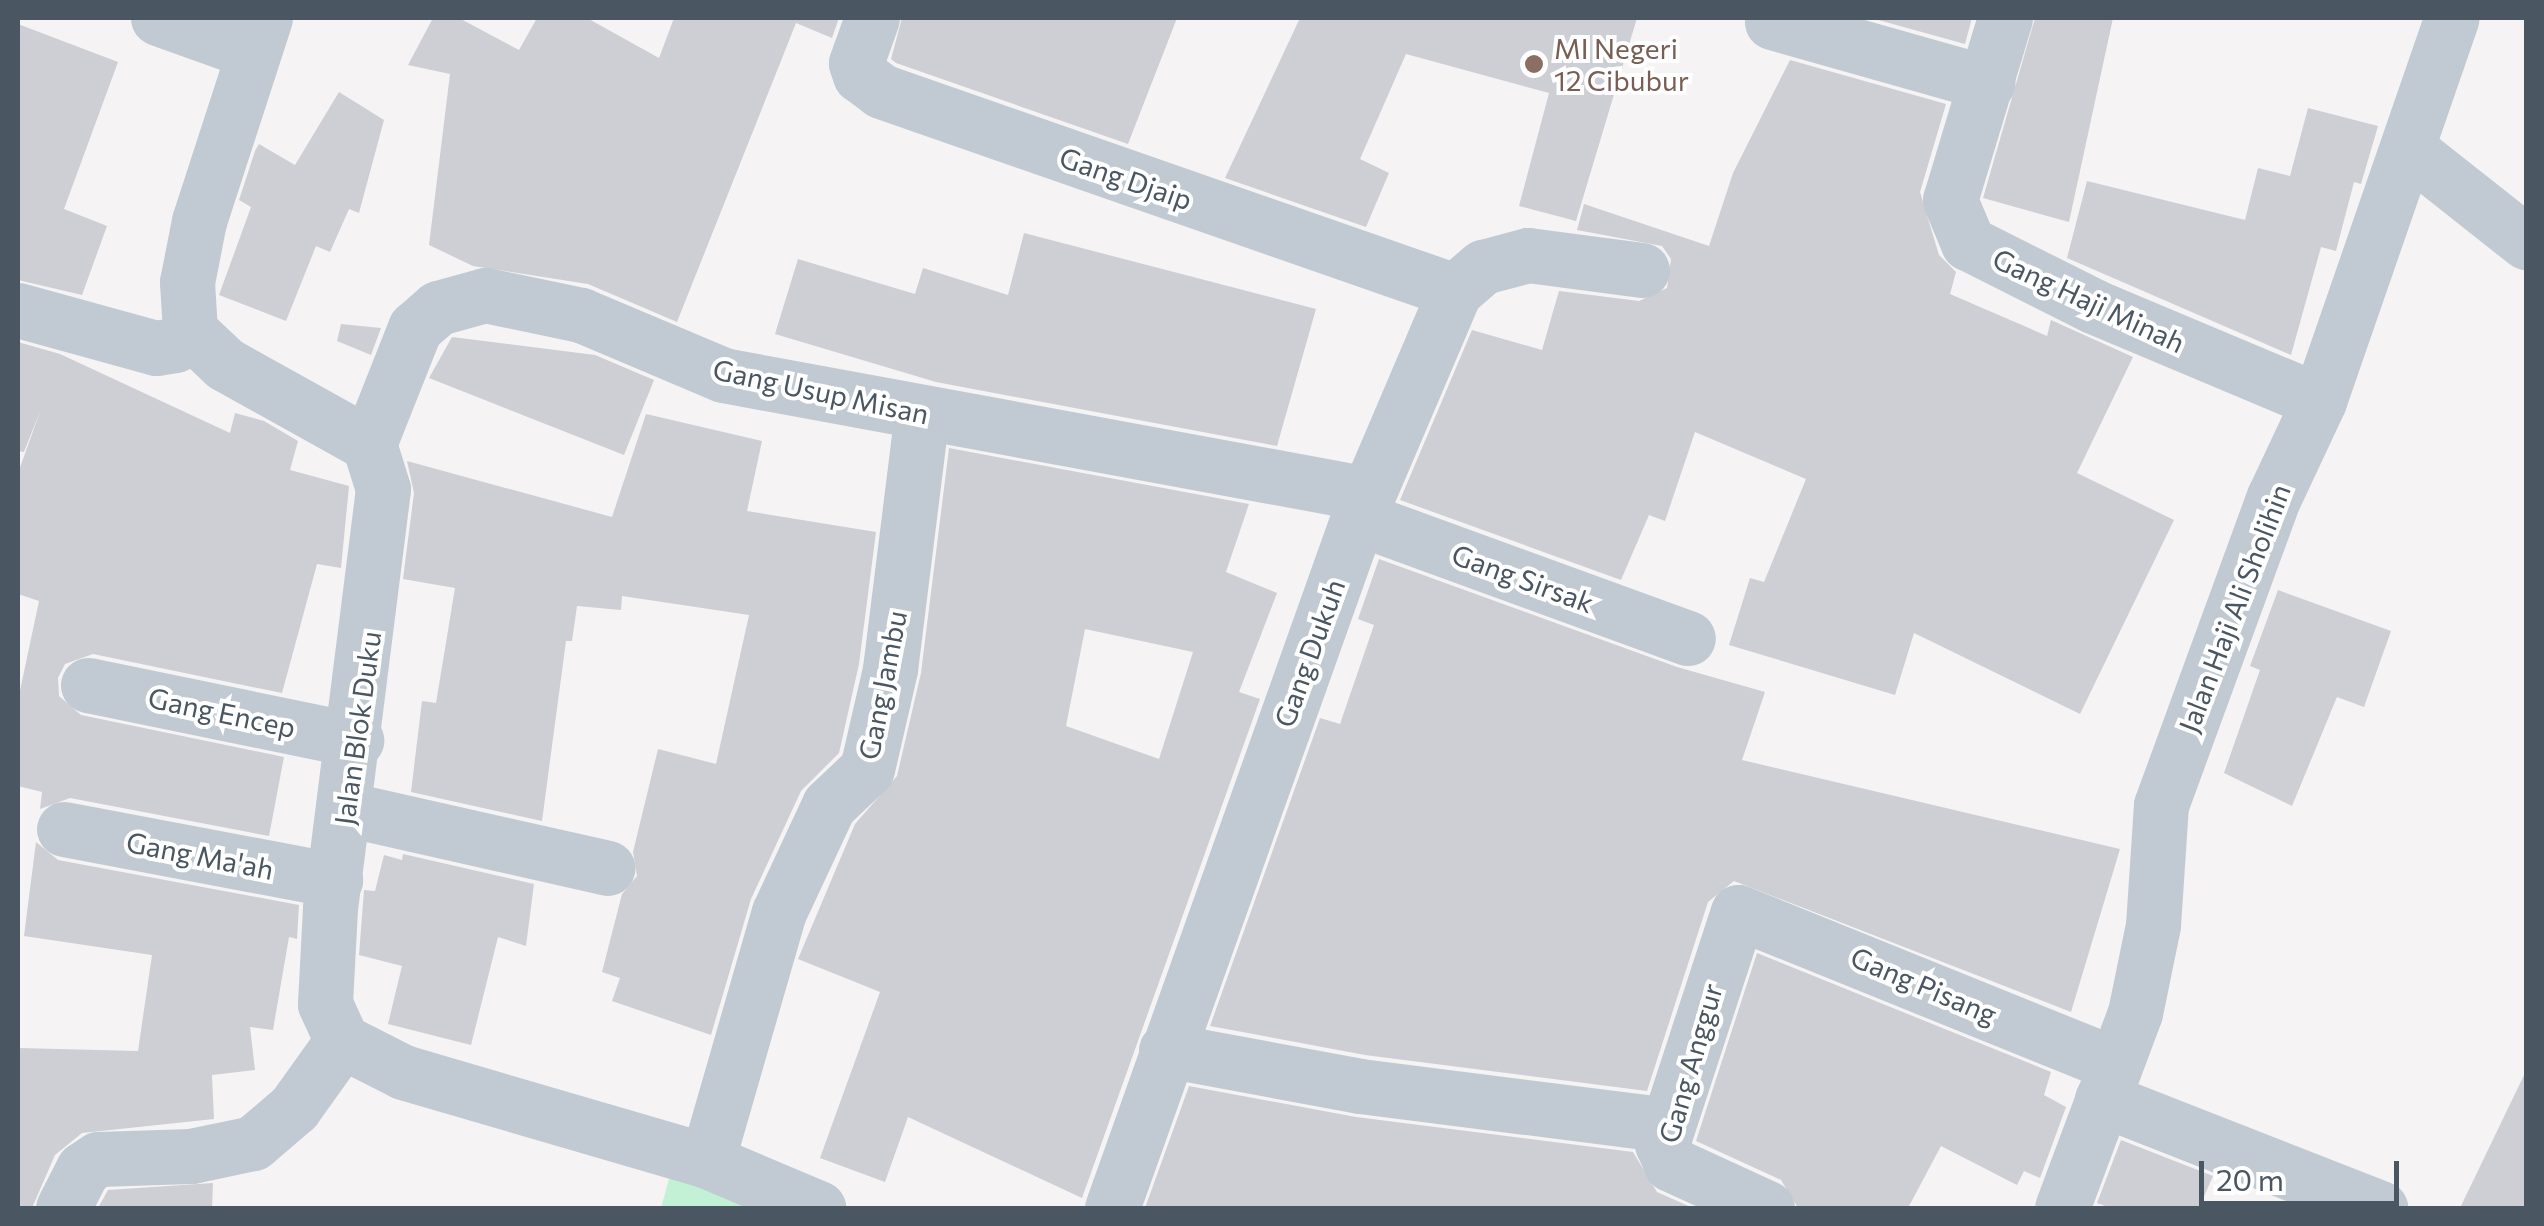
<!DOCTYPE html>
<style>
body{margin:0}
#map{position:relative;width:2544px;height:1226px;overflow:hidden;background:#f5f3f3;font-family:Commissioner,sans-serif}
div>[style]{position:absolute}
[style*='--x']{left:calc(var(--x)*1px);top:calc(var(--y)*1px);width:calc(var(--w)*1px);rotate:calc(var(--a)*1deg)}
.green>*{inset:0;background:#c3f1d5}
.building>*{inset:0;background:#cdcfd5}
.minor>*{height:55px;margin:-27.5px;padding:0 27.5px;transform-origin:27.5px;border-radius:27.5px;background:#c1cad2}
.tertiary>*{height:55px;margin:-27.5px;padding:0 27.5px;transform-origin:27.5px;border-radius:27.5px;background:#c1cad2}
.dots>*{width:28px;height:28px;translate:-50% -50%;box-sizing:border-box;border:5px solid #fff;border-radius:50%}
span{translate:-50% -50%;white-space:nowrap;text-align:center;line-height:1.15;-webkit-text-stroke:8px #fff;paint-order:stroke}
.education-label{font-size:28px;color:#785e54}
.left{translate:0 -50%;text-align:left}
.street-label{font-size:28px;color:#4a5661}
.frame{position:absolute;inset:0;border:20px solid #4a5661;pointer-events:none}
.scale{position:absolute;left:2199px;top:1161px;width:200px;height:45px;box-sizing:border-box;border:5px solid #4a5661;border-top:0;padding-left:12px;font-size:30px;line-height:35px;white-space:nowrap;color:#4a5661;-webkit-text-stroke:8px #fff;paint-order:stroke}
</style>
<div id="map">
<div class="green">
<div style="clip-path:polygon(672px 1168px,771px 1208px,661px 1208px)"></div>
</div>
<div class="building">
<div style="clip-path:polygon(433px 18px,459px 18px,519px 50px,537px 18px,587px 18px,659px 58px,674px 18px,839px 18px,832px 38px,796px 23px,677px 322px,588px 284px,473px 266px,429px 245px,450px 74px,408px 65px)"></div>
<div style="clip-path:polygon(902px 18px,1177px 18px,1128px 144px,896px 63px,891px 59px)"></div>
<div style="clip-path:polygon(1300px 18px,1637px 18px,1576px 221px,1519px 206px,1549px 93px,1406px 54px,1360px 159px,1389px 173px,1366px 227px,1225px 178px)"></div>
<div style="clip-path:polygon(1871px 18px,1972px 18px,1965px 44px)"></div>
<div style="clip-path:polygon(2035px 18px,2113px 18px,2069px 222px,1983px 198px)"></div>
<div style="clip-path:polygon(18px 24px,118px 62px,64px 209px,107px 226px,82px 295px,18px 280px)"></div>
<div style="clip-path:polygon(1790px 60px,1946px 104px,1920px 192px,1939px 255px,1956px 272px,1950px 294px,2047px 336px,2051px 320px,2133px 357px,2077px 473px,2174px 520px,2080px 714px,1914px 633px,1895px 695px,1729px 645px,1750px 578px,1764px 582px,1806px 479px,1695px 432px,1665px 521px,1649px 515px,1621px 580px,1400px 500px,1472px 330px,1542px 350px,1559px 291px,1639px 301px,1667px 288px,1671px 259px,1662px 246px,1577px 230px,1584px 204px,1709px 246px,1733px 173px)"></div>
<div style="clip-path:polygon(339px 92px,384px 120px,359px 213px,349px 209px,330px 252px,316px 246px,286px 321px,219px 295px,251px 207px,239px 200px,255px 151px,259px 144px,295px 165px)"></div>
<div style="clip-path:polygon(2308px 108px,2378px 126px,2361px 184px,2354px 182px,2336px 251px,2321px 247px,2291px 355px,2067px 258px,2087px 181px,2245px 220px,2258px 168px,2290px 176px)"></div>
<div style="clip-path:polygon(1024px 233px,1316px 309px,1277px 446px,936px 382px,775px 334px,798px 259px,915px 294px,923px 268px,1008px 295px)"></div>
<div style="clip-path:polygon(341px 324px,381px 328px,371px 355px,337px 341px)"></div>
<div style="clip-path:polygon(452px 337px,595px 355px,654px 380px,624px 455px,429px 378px)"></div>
<div style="clip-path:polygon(18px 342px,60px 354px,230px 433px,235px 413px,264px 421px,298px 441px,290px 470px,349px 486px,341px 568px,317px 564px,282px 693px,93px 654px,65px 664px,58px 678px,59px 696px,81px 715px,284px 757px,269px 836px,70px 798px,40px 809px,42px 792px,18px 786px,18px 700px,39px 601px,18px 594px,18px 473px,41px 409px,24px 452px,18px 451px)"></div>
<div style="clip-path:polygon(646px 414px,762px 441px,747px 511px,876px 532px,859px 664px,839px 753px,801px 791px,751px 899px,711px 1035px,612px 1001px,620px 978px,602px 972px,622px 894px,637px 876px,633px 852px,658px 749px,716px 764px,749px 615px,622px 596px,621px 610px,577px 606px,572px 641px,566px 641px,542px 821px,411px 792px,422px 701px,436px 703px,455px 588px,403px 579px,414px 493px,407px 461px,612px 517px)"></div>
<div style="clip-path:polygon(evenodd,949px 448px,1249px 504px,1226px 572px,1277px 593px,1239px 692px,1260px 699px,1082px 1198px,908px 1117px,885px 1182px,820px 1158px,880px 992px,798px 959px,855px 824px,897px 776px,921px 673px,949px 448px,1085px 629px,1193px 652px,1159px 759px,1066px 726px,1085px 629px)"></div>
<div style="clip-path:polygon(1379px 559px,1677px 667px,1765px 692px,1742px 760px,2120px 849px,2071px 1012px,1734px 881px,1708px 902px,1647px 1091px,1365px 1055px,1210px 1026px,1320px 718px,1340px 724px,1374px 625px,1358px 619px)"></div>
<div style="clip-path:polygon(2278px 590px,2391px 631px,2364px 707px,2337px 697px,2292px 806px,2224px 773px,2260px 670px,2250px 666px)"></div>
<div style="clip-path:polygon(36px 842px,58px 860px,299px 905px,297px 939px,289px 937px,273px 1030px,250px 1027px,255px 1070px,212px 1075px,214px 1119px,82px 1133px,55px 1155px,32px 1208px,18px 1208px,18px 1048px,138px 1051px,152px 955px,24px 936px)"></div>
<div style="clip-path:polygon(403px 854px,534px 884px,526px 946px,498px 937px,471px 1045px,388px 1024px,402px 966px,359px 955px,364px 890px,375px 891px,384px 855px,402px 860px)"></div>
<div style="clip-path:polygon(1757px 953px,2051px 1072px,2044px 1095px,2066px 1107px,2040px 1178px,2024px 1171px,2017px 1185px,1941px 1146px,1908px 1208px,1798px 1208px,1781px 1180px,1696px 1141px)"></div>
<div style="clip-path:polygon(2526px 1071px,2526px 1208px,2460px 1208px)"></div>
<div style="clip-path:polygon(1189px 1086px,1356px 1117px,1633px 1152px,1657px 1192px,1693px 1208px,1145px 1208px)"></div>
<div style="clip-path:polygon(2121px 1140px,2213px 1176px,2199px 1208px,2111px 1208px,2097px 1203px)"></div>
<div style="clip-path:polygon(213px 1183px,212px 1208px,98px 1208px,108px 1190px)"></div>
</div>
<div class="minor">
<div style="--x:158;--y:18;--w:98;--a:19.7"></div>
<div style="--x:872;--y:18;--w:48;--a:109.6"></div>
<div style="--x:856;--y:63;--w:13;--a:72"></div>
<div style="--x:860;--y:75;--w:26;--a:37"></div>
<div style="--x:881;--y:91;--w:608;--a:19.21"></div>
<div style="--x:2005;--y:18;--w:190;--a:106.8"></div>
<div style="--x:1950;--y:200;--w:47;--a:67.3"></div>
<div style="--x:1968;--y:243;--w:140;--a:26.7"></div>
<div style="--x:2093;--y:306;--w:245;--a:22.8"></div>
<div style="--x:1772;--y:22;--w:224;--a:15.8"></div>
<div style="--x:2407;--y:148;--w:152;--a:38.3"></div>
<div style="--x:18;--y:310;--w:143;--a:15.4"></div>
<div style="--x:156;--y:348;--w:19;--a:-9"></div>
<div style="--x:175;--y:345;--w:21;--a:-43"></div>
<div style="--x:369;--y:444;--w:125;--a:-68.4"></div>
<div style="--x:415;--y:328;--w:30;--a:-41"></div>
<div style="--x:438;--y:308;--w:49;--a:-15.5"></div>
<div style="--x:485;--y:295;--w:98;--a:11.8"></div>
<div style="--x:581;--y:315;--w:154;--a:22.9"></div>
<div style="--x:723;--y:375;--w:656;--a:10.45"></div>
<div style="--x:1358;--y:518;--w:351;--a:20"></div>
<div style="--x:88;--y:685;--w:274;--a:11.6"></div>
<div style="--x:346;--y:809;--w:268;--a:12.7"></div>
<div style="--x:64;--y:829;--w:276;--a:10.7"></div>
<div style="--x:1166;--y:1050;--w:197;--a:10.5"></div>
<div style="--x:1360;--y:1086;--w:310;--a:7.2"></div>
<div style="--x:2102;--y:1099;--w:299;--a:21.4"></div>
<div style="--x:707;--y:1161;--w:259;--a:-73.9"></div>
<div style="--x:779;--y:912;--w:118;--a:-65"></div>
<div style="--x:829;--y:805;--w:52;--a:-43.5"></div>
<div style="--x:867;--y:769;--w:103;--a:-77"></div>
<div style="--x:890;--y:669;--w:258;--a:-82.9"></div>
<div style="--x:63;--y:1208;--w:44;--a:-62.9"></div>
<div style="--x:83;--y:1169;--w:18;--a:-34"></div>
<div style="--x:98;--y:1159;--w:93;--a:-1.8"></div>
<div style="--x:191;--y:1156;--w:63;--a:-11.8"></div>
<div style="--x:253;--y:1143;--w:54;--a:-40.5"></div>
<div style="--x:294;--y:1108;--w:82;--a:-54.4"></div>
<div style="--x:1112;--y:1208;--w:733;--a:-70.38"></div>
<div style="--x:1358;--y:518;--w:247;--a:-66.9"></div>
<div style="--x:1455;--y:291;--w:37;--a:-41"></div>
<div style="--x:1483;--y:267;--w:47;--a:-14.9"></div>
<div style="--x:1528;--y:255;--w:115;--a:7.5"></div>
<div style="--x:1767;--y:1208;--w:106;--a:-155.4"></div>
<div style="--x:1671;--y:1164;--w:22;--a:-114"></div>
<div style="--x:1662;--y:1144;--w:244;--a:-71.9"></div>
<div style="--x:1738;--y:912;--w:406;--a:22"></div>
<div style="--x:2062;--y:1208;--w:208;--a:-69.5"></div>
<div style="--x:2135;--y:1013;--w:90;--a:-78.4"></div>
<div style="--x:2153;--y:925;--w:120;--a:-86.2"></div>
<div style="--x:2161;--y:805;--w:328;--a:-69.9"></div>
<div style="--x:2274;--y:497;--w:106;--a:-64.9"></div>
<div style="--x:2319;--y:401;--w:405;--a:-70.9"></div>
</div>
<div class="tertiary">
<div style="--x:265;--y:18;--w:213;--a:108"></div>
<div style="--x:199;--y:221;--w:62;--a:101.1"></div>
<div style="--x:187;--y:282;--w:49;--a:86.5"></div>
<div style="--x:190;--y:331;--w:48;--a:43.3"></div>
<div style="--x:225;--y:364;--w:165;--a:29.1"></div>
<div style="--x:369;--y:444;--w:47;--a:72.7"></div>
<div style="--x:383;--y:489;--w:422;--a:97.2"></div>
<div style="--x:330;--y:908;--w:96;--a:93"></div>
<div style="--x:325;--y:1004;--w:41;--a:65.3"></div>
<div style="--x:342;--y:1041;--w:68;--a:26.9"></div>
<div style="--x:403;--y:1072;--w:317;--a:16.3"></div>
<div style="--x:707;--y:1161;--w:121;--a:22.9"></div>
</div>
<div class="dots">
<div style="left:1534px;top:64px;background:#8d6e63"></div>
</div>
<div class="education-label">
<span class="left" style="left:1554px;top:64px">MI Negeri<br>12 Cibubur</span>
</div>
<div class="street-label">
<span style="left:1126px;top:178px;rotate:19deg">Gang Djaip</span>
<span style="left:2089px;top:300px;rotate:25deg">Gang Haji Minah</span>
<span style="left:821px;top:391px;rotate:12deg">Gang Usup Misan</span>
<span style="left:1523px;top:578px;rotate:20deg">Gang Sirsak</span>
<span style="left:2234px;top:608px;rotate:-69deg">Jalan Haji Ali Sholihin</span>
<span style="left:1309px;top:653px;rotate:-70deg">Gang Dukuh</span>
<span style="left:882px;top:685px;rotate:-79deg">Gang Jambu</span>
<span style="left:222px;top:712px;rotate:12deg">Gang Encep</span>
<span style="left:357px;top:728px;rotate:-82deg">Jalan Blok Duku</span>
<span style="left:200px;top:855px;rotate:11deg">Gang Ma'ah</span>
<span style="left:1924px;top:985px;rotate:23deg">Gang Pisang</span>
<span style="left:1690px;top:1063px;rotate:-74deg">Gang Anggur</span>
</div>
<div class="frame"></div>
<div class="scale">20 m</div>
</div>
